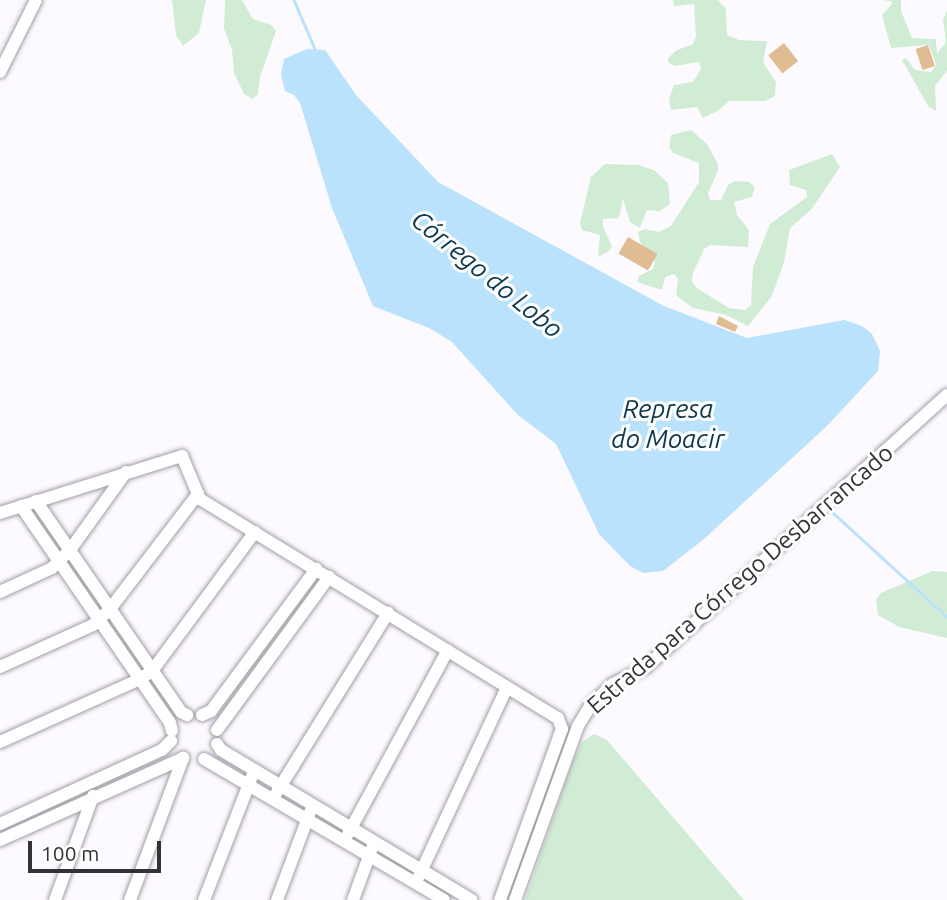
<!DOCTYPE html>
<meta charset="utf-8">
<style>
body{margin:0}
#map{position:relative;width:947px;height:900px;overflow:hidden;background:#fdfaff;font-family:Ubuntu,sans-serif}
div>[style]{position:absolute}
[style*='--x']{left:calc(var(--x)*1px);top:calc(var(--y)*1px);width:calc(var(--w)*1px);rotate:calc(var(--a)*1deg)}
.green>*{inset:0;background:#d0ecd5}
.water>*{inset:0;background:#bae2fd}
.stream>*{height:2.5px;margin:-1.25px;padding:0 1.25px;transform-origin:1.25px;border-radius:1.25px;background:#bae2fd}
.building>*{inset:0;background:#dfbc91;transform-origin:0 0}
.roads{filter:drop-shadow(0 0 2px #a39da8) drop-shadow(0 0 2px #a39da8)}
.minor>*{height:12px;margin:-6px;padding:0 6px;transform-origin:6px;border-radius:6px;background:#fff}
span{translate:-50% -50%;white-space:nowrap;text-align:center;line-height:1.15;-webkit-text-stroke:6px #fff;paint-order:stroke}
.street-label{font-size:24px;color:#343236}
.water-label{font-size:26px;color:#0f384e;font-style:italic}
.scale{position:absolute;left:28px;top:841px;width:133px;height:32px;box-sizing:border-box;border:4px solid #343236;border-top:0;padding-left:9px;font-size:21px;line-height:24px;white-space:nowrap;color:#343236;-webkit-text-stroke:5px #fff;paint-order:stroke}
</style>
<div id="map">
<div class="green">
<div style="clip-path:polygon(172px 0,206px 0,199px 33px,183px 46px,176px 35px)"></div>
<div style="clip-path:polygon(225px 0,242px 0,253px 19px,271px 25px,276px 31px,260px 77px,258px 94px,253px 99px,244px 94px,234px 73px,232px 50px,224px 29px)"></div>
<div style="clip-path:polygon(673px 0,718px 0,726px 9px,727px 35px,739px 40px,767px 41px,763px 62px,776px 82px,775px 96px,765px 101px,729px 101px,719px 110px,703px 118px,697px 107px,671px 110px,669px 99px,674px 85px,693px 82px,701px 69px,699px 62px,674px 66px,668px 62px,668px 58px,677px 50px,693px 44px,696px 36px,694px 4px,674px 6px)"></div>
<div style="clip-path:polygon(881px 0,901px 0,901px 11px,912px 38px,936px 39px,937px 54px,946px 42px,943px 20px,947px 11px,947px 71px,935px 86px,936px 111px,928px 106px,902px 60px,906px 58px,915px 70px,931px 72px,936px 65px,929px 45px,891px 48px,882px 15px,892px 4px,891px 1px)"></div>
<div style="clip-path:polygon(691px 130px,707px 144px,718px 164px,718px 171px,708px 193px,710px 200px,721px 200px,728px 185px,735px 181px,749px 182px,755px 187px,752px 197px,734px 202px,737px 215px,749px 230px,748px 247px,710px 245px,704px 249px,693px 273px,692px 282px,697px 288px,729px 308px,745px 310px,751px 305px,753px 267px,770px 224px,807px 197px,806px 190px,790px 185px,789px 170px,832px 154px,840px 167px,811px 210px,790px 228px,784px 262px,772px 296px,748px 326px,726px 315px,693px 308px,676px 295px,678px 279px,674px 274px,665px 277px,662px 290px,637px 282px,639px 276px,653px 269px,655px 262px,640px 242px,638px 232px,645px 229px,659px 232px,671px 226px,699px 182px,699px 163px,673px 153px,669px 147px,671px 135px)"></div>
<div style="clip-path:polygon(605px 164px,638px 165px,654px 170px,668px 183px,670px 204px,660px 211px,647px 210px,640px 228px,630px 222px,623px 199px,619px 218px,603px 219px,603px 227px,612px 246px,609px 251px,598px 257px,600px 235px,582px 230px,580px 223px,591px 177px)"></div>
<div style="clip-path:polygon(932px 571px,947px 572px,947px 638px,899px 627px,878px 615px,876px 600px,881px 593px)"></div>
<div style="clip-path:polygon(594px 734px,607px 740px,744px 900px,525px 900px,571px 766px,582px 742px)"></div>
</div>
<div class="water">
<div style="clip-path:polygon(307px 49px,325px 50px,356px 95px,438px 182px,664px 306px,747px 338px,844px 320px,862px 326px,872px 334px,880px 351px,878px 371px,828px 425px,704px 539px,663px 571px,643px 573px,630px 566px,599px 534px,556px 444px,518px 415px,452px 342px,429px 328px,373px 306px,332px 208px,300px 103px,294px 95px,285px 91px,281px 74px,284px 59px)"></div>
</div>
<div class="stream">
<div style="--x:294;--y:0;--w:56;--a:66.7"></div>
<div style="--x:830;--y:510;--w:159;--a:42.4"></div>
</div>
<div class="building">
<div style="left:784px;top:43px;width:23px;height:20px;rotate:52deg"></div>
<div style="left:928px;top:45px;width:22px;height:13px;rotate:72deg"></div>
<div style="left:628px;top:237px;width:34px;height:19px;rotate:30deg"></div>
<div style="clip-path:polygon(719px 316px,738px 326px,735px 332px,716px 324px)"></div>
</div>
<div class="roads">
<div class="minor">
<div style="--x:0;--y:72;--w:80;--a:-63.4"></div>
<div style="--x:36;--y:501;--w:256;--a:55.5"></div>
<div style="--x:181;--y:712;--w:7;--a:27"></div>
<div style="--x:21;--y:506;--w:263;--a:55.5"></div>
<div style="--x:170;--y:723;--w:8;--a:76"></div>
<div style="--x:0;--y:513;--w:191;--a:-17.4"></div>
<div style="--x:182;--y:456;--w:47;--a:67.3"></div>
<div style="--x:200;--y:499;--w:420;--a:31.5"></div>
<div style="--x:558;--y:718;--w:12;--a:70"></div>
<div style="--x:562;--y:729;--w:9;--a:111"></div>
<div style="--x:559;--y:737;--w:173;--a:109.9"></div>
<div style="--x:0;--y:592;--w:57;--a:-24.8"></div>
<div style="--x:52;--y:568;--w:25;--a:-45"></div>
<div style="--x:70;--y:550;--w:96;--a:-54.3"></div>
<div style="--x:0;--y:667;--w:102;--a:-24.3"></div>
<div style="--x:93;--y:625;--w:23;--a:-43"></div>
<div style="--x:110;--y:609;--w:145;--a:-52.6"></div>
<div style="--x:202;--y:715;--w:10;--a:-24"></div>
<div style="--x:211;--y:711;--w:177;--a:-53.5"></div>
<div style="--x:217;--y:730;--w:190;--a:-53.8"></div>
<div style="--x:0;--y:742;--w:154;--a:-24.2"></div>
<div style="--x:140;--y:679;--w:14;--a:-34"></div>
<div style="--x:152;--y:671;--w:173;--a:-53.5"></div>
<div style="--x:217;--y:744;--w:7;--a:56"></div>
<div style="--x:221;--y:750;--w:292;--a:30.9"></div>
<div style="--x:204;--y:759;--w:278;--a:30.4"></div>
<div style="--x:277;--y:792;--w:211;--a:-58.2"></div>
<div style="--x:0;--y:824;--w:178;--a:-24.6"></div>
<div style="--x:162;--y:750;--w:13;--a:-45"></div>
<div style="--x:348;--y:834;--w:209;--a:-61.5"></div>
<div style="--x:0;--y:840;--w:201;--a:-24.1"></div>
<div style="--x:419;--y:876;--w:208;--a:-65"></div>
<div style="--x:55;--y:900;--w:111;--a:-69.9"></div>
<div style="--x:130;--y:900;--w:152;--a:-69.5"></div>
<div style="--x:204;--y:900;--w:133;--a:-68.8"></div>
<div style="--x:277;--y:900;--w:94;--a:-69.4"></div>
<div style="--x:353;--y:900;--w:55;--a:-69.9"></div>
<div style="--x:515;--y:900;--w:185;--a:-70.1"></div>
<div style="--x:578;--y:726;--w:23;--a:-59"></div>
<div style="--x:590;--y:706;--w:32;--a:-44"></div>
<div style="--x:613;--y:684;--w:37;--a:-27"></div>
<div style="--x:646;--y:667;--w:406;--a:-42.1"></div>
</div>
</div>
<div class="street-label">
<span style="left:740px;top:579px;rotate:-41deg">Estrada para Córrego Desbarrancado</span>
</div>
<div class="water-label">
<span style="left:487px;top:274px;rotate:39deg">Córrego do Lobo</span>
<span style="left:668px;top:424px">Represa<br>do Moacir</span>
</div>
<div class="scale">100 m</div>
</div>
